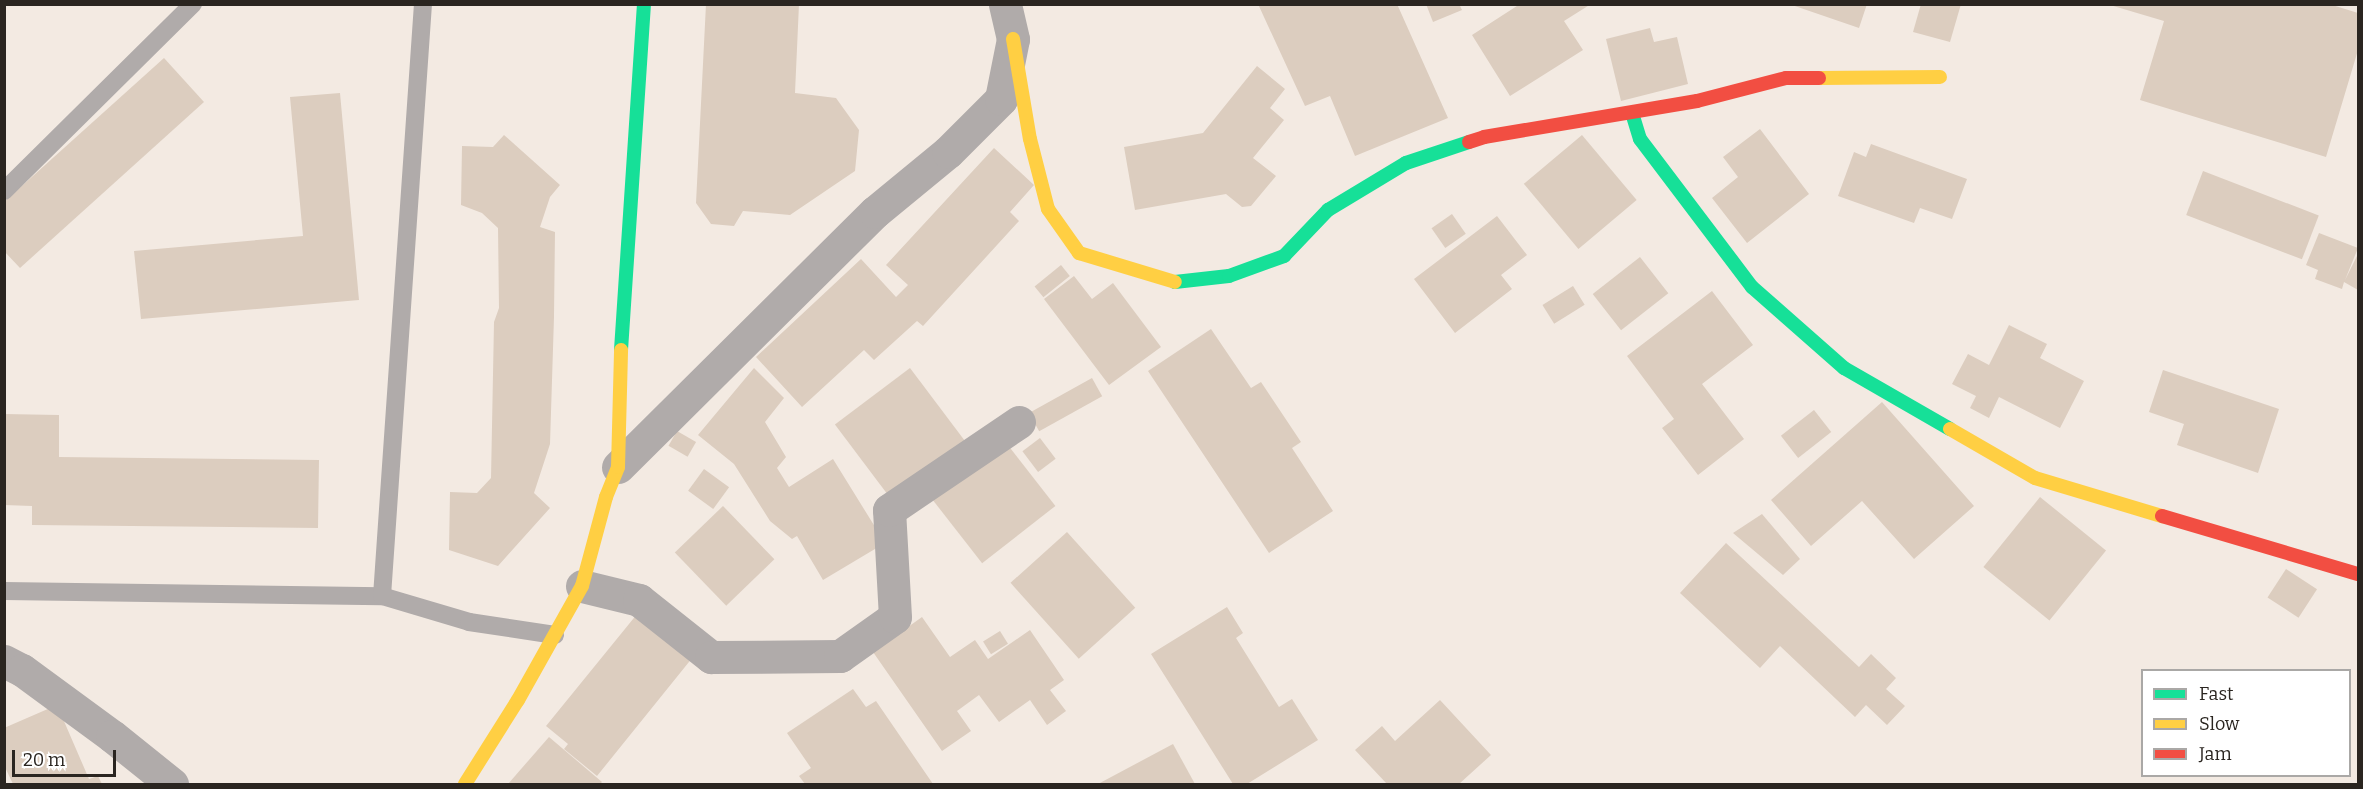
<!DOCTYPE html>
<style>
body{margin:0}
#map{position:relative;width:2363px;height:789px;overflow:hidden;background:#f3eae2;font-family:Bitter,serif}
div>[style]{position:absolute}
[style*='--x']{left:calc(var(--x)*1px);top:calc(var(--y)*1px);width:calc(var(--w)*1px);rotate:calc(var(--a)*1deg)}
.building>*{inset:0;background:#dccdbf;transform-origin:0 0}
.lane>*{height:18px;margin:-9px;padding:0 9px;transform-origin:9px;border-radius:9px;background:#b0abaa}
.street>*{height:33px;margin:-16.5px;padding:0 16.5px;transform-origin:16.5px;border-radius:16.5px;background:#b0abaa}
.fast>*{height:14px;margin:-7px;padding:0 7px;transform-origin:7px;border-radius:7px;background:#16e098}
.slow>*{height:14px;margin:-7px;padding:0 7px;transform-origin:7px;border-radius:7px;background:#ffcf43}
.jam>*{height:14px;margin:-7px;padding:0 7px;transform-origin:7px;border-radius:7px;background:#f24e42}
span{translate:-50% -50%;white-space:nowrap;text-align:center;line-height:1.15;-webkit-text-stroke:5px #fff;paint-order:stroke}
.frame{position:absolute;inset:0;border:6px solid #2a2520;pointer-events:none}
.legend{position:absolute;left:2141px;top:669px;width:210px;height:108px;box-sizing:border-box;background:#fff;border:2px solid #aaa8a6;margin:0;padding:8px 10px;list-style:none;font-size:18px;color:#2a2520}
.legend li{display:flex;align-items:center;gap:12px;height:30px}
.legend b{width:30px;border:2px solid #aaa8a6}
.scale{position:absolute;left:12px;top:750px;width:104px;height:27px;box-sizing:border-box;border:3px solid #2a2520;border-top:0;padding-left:8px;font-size:18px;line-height:21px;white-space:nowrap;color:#2a2520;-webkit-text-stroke:4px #fff;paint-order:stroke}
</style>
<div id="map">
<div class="building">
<div style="clip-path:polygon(706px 4px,799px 4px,795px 93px,836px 98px,859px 130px,855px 171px,790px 215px,743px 211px,734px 226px,711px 224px,696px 203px)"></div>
<div style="clip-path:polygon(1258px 4px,1397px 4px,1448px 118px,1355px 156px,1330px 96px,1305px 106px)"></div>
<div style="clip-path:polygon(1426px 4px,1459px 4px,1462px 10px,1433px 22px)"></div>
<div style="clip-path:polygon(1520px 4px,1591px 4px,1564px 21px,1583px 50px,1510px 96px,1472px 35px)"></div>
<div style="clip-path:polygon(1789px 4px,1867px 4px,1859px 28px)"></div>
<div style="clip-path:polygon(1921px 4px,1961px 4px,1950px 42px,1913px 32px)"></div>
<div style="clip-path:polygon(2329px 4px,2358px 13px,2358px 50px,2326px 157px,2140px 100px,2164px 21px,2110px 5px)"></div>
<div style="clip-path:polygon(1650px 28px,1654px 42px,1677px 37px,1688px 84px,1621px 101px,1606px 39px)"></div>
<div style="clip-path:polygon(164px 58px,204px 102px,20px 268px,4px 251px,4px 202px)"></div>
<div style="clip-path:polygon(1257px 66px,1285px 89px,1270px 108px,1284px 120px,1253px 158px,1276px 176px,1251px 206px,1242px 207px,1226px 194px,1135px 210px,1124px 147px,1203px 133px)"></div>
<div style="clip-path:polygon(340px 93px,359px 300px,141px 319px,134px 251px,303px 236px,290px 97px)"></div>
<div style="clip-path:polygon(1760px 129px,1809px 194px,1747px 243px,1712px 198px,1738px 177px,1723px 157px)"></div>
<div style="clip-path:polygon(504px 135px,560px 185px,550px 197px,540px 227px,555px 232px,554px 317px,550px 444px,534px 493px,550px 508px,498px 566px,449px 550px,450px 492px,477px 493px,491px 478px,494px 322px,499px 308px,498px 228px,482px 213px,461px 205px,462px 146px,493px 147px)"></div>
<div style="left:1582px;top:135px;width:85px;height:76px;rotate:50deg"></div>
<div style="clip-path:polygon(1871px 144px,1967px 179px,1952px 219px,1920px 208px,1914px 223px,1838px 196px,1854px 152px,1866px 157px)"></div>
<div style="clip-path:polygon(994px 148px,1034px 185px,1010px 212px,1019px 221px,923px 326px,917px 321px,874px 360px,864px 350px,802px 407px,756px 357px,861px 259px,896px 297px,908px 285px,886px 265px)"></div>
<div style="left:2203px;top:171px;width:124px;height:47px;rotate:21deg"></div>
<div style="left:1452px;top:214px;width:24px;height:25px;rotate:55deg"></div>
<div style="clip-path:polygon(1497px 216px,1527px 255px,1501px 275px,1512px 289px,1455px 333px,1414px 279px)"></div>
<div style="clip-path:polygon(2319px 233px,2358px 248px,2345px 280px,2358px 254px,2358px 290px,2344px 282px,2342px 289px,2315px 279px,2318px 270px,2306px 265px)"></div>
<div style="left:1640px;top:257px;width:46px;height:60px;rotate:52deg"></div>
<div style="left:1061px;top:265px;width:14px;height:34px;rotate:51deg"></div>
<div style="clip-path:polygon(1074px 276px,1092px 299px,1113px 283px,1161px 347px,1109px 385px,1044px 299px)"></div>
<div style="left:1573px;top:286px;width:22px;height:36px;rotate:58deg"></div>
<div style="clip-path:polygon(1712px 291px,1753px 345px,1702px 384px,1744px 439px,1698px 475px,1662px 428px,1674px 419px,1627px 356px)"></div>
<div style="clip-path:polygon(2009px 325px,2047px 344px,2040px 358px,2084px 381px,2060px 428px,1999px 397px,1989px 418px,1970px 408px,1976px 396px,1952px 384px,1968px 354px,1989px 365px)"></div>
<div style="clip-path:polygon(1211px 329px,1251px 388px,1261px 382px,1301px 442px,1292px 448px,1333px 511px,1269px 553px,1148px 371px)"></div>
<div style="clip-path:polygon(754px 368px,784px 398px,765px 422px,786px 457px,777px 468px,789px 487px,833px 459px,885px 543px,823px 580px,797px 536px,792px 539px,770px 521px,734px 464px,698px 435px)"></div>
<div style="left:910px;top:368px;width:91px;height:94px;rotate:53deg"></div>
<div style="clip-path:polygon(2163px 370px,2279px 409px,2258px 473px,2177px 445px,2184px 424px,2149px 412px)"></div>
<div style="left:1092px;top:378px;width:21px;height:72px;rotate:61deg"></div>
<div style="clip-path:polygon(1882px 402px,1974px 506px,1914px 559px,1862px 501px,1811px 546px,1771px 500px)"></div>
<div style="left:1814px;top:410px;width:28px;height:42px;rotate:52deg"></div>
<div style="clip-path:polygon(4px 414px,59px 415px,59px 457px,319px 460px,318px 528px,32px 525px,32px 506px,4px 505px)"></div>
<div style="left:677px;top:431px;width:22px;height:17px;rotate:30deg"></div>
<div style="left:1000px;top:435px;width:90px;height:93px;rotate:52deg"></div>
<div style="left:1040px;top:438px;width:26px;height:22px;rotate:53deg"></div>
<div style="left:704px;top:469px;width:31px;height:27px;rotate:36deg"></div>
<div style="left:2040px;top:497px;width:85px;height:90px;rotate:39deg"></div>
<div style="left:723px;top:506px;width:74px;height:67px;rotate:46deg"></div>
<div style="clip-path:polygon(1762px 514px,1800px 559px,1783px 575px,1733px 533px)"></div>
<div style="left:1067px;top:532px;width:102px;height:76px;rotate:48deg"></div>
<div style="clip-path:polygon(1726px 543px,1859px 667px,1871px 654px,1896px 678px,1886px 689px,1905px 706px,1887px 725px,1866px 705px,1855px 717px,1780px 646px,1760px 668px,1680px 593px)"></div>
<div style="left:2286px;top:569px;width:37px;height:34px;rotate:33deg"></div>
<div style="clip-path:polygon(1227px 607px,1243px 633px,1236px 638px,1279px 707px,1292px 699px,1318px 740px,1247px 784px,1233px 784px,1151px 654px)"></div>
<div style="clip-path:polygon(642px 608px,697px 652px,597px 776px,564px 749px,568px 744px,546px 726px)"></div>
<div style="clip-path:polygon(922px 617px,950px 657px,975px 640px,988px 659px,1030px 630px,1064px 680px,1050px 690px,1066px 711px,1047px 725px,1030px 700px,999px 722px,979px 695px,957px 711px,971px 731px,942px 751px,873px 652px)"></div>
<div style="left:1000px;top:631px;width:15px;height:20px;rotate:58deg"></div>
<div style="clip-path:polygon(853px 689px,866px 707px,876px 701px,933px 784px,805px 784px,799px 776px,811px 768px,787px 733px)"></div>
<div style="clip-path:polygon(1440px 700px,1491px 755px,1459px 784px,1387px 784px,1355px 750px,1382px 726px,1395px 741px)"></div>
<div style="clip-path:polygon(57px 705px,89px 779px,98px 776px,102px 784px,13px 784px,4px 765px,4px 728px)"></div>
<div style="clip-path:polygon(549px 737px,602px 782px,600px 784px,508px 784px)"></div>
<div style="clip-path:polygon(1173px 744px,1195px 784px,1098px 784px)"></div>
</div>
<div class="lane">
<div style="--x:4;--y:191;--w:266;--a:-44.7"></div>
<div style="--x:4;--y:591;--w:378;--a:0.8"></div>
<div style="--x:382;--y:596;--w:91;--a:16.6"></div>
<div style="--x:469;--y:622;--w:87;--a:8.6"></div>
<div style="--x:382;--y:596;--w:593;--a:-86.04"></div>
</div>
<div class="street">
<div style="--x:618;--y:467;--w:362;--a:-44.8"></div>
<div style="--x:875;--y:212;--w:94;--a:-39.4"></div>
<div style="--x:948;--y:152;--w:75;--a:-45"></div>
<div style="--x:1001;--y:99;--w:61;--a:-78.7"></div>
<div style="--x:1013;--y:39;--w:36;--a:-103"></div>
<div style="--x:582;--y:586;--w:59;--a:13.8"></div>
<div style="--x:639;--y:600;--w:92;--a:38.4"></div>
<div style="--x:711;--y:657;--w:129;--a:-0.4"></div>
<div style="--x:840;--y:656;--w:67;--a:-35.3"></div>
<div style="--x:895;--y:617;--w:107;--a:-93.2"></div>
<div style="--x:889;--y:510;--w:157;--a:-34.1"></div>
<div style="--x:4;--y:661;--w:20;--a:27"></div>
<div style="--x:22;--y:670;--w:112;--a:36.3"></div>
<div style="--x:112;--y:736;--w:77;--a:38.7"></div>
</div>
<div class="fast">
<div style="--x:1632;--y:113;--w:27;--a:73"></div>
<div style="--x:1640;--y:139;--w:186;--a:52.9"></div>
<div style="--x:1752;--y:287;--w:123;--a:41.4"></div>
<div style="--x:1844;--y:368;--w:122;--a:29.9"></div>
<div style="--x:1175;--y:282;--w:54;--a:-6.3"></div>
<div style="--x:1229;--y:276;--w:59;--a:-20"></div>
<div style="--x:1284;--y:256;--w:64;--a:-46.3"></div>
<div style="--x:1328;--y:210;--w:91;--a:-31.1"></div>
<div style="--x:1406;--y:163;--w:66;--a:-18.4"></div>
<div style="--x:621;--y:350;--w:347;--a:-86.2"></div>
</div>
<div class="slow">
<div style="--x:1013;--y:39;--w:101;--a:80.4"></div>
<div style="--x:1030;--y:139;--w:72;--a:75.6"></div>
<div style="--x:1048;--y:209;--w:54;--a:54.8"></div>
<div style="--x:1079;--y:253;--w:100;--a:16.8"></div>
<div style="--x:1819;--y:78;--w:121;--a:-0.5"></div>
<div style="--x:1950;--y:429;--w:98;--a:30"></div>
<div style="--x:2035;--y:478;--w:133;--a:16.7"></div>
<div style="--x:465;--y:784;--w:99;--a:-57.8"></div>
<div style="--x:518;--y:700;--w:131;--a:-60.7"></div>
<div style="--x:582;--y:586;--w:92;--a:-74.9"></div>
<div style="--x:606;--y:497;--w:32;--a:-68"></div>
<div style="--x:618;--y:467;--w:117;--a:-88.5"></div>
</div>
<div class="jam">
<div style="--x:1469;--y:142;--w:16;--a:-18"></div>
<div style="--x:1484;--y:137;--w:216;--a:-9.6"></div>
<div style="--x:1697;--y:101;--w:92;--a:-14.5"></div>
<div style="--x:1786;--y:78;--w:33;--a:0"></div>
<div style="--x:2162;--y:516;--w:204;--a:16.5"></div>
</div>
<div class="frame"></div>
<ul class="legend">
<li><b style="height:8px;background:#16e098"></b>Fast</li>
<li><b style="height:8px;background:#ffcf43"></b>Slow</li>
<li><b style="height:8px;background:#f24e42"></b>Jam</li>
</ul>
<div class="scale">20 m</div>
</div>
